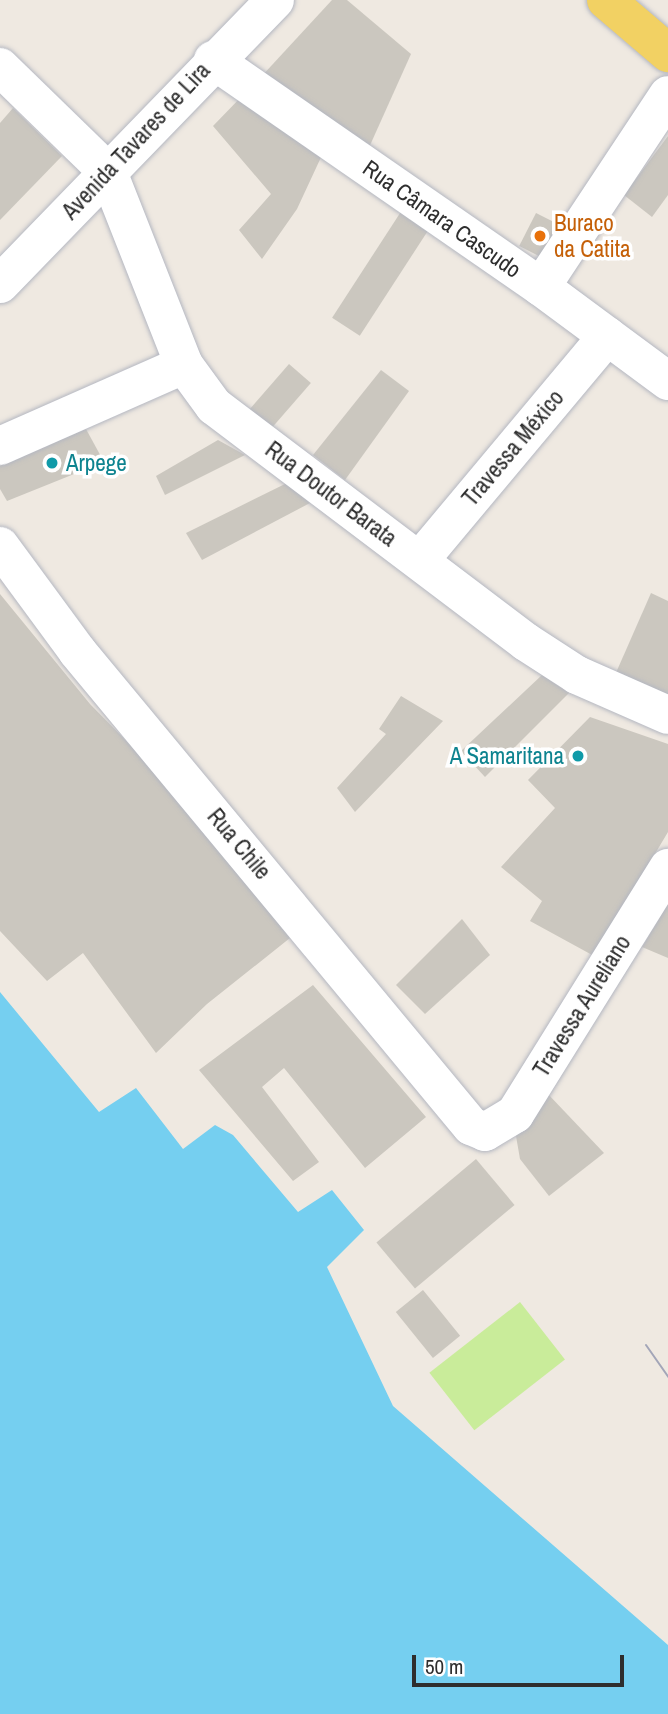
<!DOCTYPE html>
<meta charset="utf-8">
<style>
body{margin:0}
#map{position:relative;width:668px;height:1714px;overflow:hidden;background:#efe9e1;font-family:"Archivo Narrow",sans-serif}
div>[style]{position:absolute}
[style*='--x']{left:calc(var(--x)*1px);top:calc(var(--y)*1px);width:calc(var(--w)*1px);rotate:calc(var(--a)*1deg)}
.pitch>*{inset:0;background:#c9ec9a;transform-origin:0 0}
.water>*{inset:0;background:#75cff0}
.building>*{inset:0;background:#cbc7bf;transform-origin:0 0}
.roads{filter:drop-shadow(0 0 2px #b4b7c1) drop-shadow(0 0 2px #b4b7c1)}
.minor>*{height:38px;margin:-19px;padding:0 19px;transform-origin:19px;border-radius:19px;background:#fff}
.major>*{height:38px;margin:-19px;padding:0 19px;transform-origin:19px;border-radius:19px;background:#f2d163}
.tram>*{height:2px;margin:-1px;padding:0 1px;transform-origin:1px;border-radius:1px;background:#a3a6b8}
.dots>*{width:19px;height:19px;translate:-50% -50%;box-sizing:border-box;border:4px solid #fff;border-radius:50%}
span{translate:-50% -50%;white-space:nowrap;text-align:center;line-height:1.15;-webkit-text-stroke:7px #fff;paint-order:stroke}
.street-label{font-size:23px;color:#2e2e2e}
.food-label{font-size:23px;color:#c56008}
.left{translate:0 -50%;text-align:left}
.culture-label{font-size:23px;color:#0d838f}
.right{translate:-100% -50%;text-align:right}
.scale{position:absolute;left:412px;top:1655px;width:212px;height:32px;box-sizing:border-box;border:4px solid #2e2e2e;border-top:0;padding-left:9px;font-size:21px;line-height:24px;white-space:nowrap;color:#2e2e2e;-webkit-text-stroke:5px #fff;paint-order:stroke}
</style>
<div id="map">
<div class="pitch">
<div style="left:520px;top:1302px;width:73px;height:115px;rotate:52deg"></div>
</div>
<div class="water">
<div style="clip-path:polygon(0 992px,99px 1112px,136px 1088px,183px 1149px,215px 1125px,233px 1135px,298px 1212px,332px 1190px,364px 1230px,327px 1267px,393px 1406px,668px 1645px,668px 1714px,0 1714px)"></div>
</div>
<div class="building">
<div style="clip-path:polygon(332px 0,347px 0,411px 54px,367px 152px,260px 78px)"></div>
<div style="clip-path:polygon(243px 95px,323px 153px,297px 209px,262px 259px,239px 230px,271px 194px,213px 126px)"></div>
<div style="clip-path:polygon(13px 108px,62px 156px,0 220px,0 123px)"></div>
<div style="clip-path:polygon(668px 136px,668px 195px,652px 217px,624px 195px)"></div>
<div style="left:404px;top:207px;width:33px;height:132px;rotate:33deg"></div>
<div style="left:536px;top:213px;width:30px;height:37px;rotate:27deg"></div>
<div style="left:289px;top:364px;width:29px;height:62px;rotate:41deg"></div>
<div style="clip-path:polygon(381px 370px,409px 391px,345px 480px,313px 455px)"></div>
<div style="clip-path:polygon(86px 429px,104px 462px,7px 501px,0 489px,0 465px)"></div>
<div style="clip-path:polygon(218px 440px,245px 455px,165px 495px,156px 476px)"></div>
<div style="clip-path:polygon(287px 483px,310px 503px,202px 560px,186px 533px)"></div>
<div style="clip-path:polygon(651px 593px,668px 601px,668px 696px,615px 675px)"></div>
<div style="clip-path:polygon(0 594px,90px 704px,145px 760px,290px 938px,207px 1004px,156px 1053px,83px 953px,47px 981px,0 931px)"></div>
<div style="clip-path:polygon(542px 675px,569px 693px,485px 777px,461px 751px)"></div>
<div style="clip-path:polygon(401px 696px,443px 721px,355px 812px,337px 788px,386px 734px,379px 729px)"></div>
<div style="clip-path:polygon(590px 717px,668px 744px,668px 832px,594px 956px,530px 921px,542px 901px,501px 867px,555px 808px,528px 780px)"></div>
<div style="clip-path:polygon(668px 904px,668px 958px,642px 947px)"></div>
<div style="clip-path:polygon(462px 919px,490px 955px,425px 1014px,396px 985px)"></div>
<div style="clip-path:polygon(313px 985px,426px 1117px,365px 1168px,284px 1068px,262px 1087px,319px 1162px,293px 1181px,199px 1070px)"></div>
<div style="clip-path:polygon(547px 1093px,604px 1153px,549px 1196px,520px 1159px,516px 1136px)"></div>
<div style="left:476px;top:1159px;width:60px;height:130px;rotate:50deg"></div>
<div style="left:423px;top:1290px;width:59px;height:35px;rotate:51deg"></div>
</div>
<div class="roads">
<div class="minor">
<div style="--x:213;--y:60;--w:399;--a:34.7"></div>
<div style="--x:541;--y:287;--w:158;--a:36.5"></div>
<div style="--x:0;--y:67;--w:151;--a:44.2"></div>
<div style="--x:108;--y:172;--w:207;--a:68.5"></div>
<div style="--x:184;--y:365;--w:51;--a:53.8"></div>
<div style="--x:214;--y:406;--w:391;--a:37.1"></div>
<div style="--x:526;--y:642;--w:61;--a:32.9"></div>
<div style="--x:577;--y:675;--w:99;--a:23.7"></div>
<div style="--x:0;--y:284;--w:395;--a:-45.9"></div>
<div style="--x:541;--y:287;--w:230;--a:-56.5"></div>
<div style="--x:0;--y:446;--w:201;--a:-23.8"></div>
<div style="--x:0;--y:546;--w:130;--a:53.7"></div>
<div style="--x:77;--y:651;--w:617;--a:50.33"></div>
<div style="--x:471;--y:1126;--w:15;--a:23"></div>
<div style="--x:485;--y:1132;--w:35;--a:-31"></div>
<div style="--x:515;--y:1114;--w:290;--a:-58.1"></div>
<div style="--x:420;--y:560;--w:292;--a:-50.1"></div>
</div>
<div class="major">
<div style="--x:606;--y:0;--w:82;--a:40.5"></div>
</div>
</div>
<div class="tram">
<div style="--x:646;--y:1345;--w:39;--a:55"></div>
</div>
<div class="dots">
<div style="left:540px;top:236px;background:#e8710a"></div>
<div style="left:52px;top:463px;background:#0f9aa8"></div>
<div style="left:578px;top:756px;background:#0f9aa8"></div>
</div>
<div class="street-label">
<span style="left:136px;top:141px;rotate:-47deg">Avenida Tavares de Lira</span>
<span style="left:442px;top:219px;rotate:35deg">Rua Câmara Cascudo</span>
<span style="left:513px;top:448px;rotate:-50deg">Travessa México</span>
<span style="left:331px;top:494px;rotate:37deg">Rua Doutor Barata</span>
<span style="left:239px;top:844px;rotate:50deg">Rua Chile</span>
<span style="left:582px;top:1006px;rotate:-58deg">Travessa Aureliano</span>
</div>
<div class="food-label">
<span class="left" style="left:554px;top:236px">Buraco<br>da Catita</span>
</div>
<div class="culture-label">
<span class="left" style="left:66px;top:463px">Arpege</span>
<span class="right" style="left:564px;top:756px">A Samaritana</span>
</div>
<div class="scale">50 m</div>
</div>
